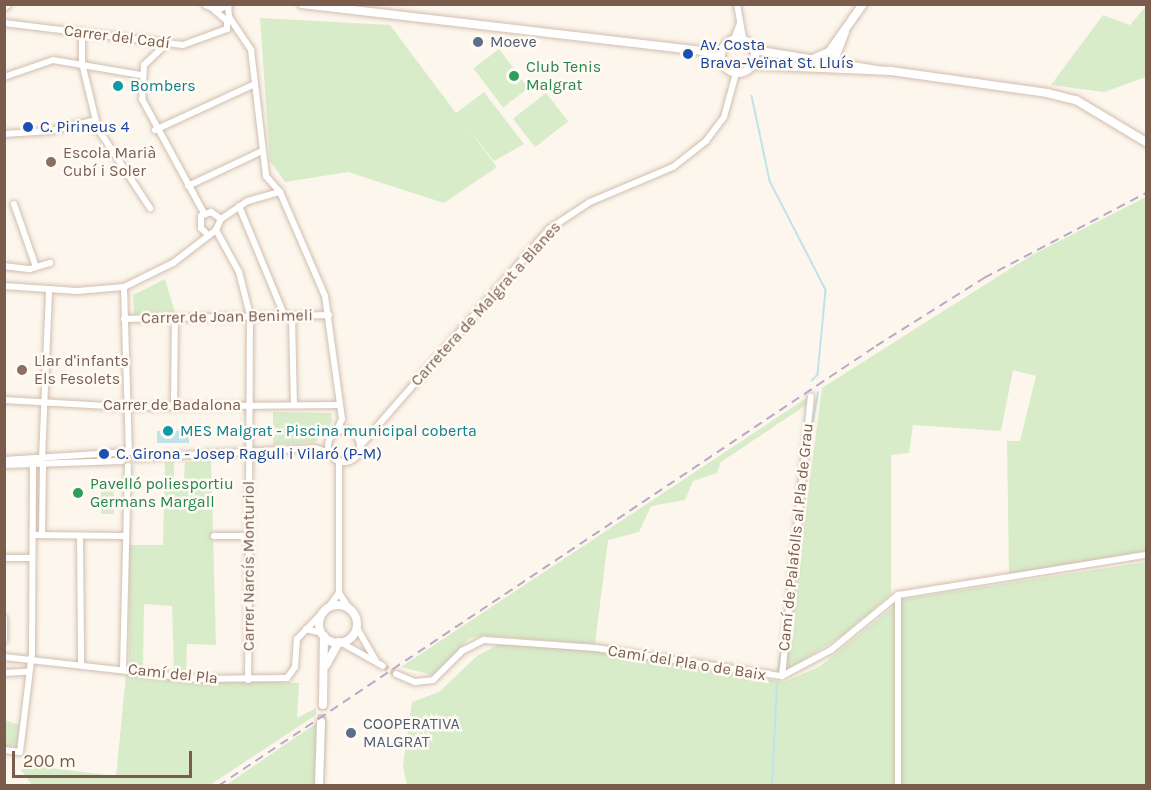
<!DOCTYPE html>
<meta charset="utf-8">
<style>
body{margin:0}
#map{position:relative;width:1151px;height:790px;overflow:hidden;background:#fdf6ec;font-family:Karla,sans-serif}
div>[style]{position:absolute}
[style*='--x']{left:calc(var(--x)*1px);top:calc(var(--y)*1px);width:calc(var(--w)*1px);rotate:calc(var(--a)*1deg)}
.green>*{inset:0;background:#d8ecc9;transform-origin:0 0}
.water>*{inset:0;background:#bfe3e8;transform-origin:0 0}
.stream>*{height:1.5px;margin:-0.75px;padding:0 0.75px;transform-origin:0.75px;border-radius:0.75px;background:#bfe3e8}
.minor-tunnel>*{height:6px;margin-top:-3px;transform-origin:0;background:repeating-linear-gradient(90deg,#dcd0c4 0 6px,transparent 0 9px)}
.tertiary-tunnel>*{height:8px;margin-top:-4px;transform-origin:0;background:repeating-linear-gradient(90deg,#dcd0c4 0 8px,transparent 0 12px)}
.roads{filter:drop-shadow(0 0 2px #d1beb0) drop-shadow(0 0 2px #d1beb0)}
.minor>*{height:6px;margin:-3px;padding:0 3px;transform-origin:3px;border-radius:3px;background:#fff}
.minor>.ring{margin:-3px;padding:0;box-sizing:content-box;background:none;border:6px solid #fff;border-radius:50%}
.tertiary>*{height:8px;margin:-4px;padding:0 4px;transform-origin:4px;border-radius:4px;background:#fff}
.tertiary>.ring{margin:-4px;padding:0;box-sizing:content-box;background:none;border:8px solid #fff;border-radius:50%}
.rail>*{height:1.5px;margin-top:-0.75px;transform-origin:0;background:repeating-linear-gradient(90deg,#b9a8c9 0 9px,transparent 0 15px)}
.dots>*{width:16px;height:16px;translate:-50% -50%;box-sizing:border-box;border:3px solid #fffaf3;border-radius:50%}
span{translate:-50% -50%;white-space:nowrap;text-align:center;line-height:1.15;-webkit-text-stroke:5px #fffaf3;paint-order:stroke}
.street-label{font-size:16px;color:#7a5c4d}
.service-label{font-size:16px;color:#4e5e75}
.left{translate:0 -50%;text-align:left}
.transit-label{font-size:16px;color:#164399}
.leisure-label{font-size:16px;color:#27864d}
.culture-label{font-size:16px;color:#0d838f}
.education-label{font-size:16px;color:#785e54}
.frame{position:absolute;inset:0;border:6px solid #7a5c4d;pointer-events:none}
.scale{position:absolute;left:12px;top:751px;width:180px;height:27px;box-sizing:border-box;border:3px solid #7a5c4d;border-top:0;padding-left:8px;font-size:18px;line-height:21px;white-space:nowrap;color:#7a5c4d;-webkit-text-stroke:4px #fffaf3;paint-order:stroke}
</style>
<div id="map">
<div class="green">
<div style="clip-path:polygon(1146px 6px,1146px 77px,1104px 92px,1051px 85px,1103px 15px,1130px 25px)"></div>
<div style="clip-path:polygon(260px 18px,390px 25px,456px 113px,484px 92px,524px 144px,494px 161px,465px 125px,497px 167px,444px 203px,348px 172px,285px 182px,270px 161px)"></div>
<div style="left:499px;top:49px;width:49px;height:32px;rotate:53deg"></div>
<div style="left:546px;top:93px;width:36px;height:42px;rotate:52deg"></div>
<div style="clip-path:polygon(1146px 197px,1146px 551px,1009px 575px,1007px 441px,1020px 441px,1036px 376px,1013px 370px,1001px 431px,913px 425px,909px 453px,891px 455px,891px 594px,843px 635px,785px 671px,822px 388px,1032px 255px)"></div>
<div style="clip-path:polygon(165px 279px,175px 313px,134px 314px,133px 295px)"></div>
<div style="clip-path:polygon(808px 397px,809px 403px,721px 462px,717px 473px,693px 481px,685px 500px,651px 506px,639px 532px,608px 540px,595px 644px,486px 636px,470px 638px,433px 675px,401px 667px)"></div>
<div style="clip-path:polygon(273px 412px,331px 413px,332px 422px,316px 442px,273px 445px)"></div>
<div style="clip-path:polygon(211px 461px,216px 645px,187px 644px,186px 672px,174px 670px,172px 606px,144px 604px,143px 666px,129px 663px,129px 545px,163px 545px,165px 462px,174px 462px,174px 480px,184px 481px,185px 462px)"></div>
<div style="left:101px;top:487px;width:13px;height:27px"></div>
<div style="clip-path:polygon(1146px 562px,1146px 785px,407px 786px,403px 766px,412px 702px,439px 692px,478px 655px,500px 644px,596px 651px,784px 682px,819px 667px,903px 599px)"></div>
<div style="clip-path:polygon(126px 675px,299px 683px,297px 718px,316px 708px,316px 715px,210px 785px,32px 785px,21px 770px,24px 765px,116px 776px)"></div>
<div style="clip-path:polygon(327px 716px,324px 785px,225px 786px,280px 748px)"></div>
<div style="clip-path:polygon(5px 720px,19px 725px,17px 746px,5px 746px)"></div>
</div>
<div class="water">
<div style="left:157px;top:431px;width:32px;height:12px"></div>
</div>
<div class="stream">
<div style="--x:752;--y:96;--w:87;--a:78"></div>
<div style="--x:770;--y:181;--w:123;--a:62.8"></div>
<div style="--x:826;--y:290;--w:85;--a:95.4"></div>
<div style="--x:818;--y:375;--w:8;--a:135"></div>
<div style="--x:809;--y:443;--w:51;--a:-79.8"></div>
<div style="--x:778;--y:672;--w:31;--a:-81"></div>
<div style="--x:772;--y:786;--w:102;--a:-87.2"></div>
</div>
<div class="minor-tunnel">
<div style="--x:383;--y:666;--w:15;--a:32"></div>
</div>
<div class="tertiary-tunnel">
<div style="--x:321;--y:722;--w:17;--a:-83"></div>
</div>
<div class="roads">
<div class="minor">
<div style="--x:737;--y:4;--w:36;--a:80"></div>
<div style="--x:228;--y:5;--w:12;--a:85"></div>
<div style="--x:229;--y:17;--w:40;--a:56"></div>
<div style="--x:251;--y:50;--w:127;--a:83.2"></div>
<div style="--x:266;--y:176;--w:21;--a:49"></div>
<div style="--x:280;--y:192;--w:113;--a:66.6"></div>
<div style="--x:325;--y:296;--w:124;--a:82.1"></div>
<div style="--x:342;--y:419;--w:12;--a:114"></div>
<div style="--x:4;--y:8;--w:6;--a:-39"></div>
<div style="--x:4;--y:23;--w:180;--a:7"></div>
<div style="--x:183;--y:45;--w:47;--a:-20"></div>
<div style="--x:227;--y:29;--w:8;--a:-90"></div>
<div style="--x:227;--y:21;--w:18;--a:-139"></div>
<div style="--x:82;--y:32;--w:31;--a:90"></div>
<div style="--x:82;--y:63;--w:68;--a:76.4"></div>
<div style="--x:98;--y:129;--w:95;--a:56.6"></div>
<div style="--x:734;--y:39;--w:17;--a:-69"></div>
<div style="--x:167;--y:43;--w:32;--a:136"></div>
<div style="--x:144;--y:65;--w:34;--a:93"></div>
<div style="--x:142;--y:99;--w:130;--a:61.5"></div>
<div style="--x:4;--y:77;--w:52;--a:-19.1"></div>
<div style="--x:53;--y:60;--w:89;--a:9.7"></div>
<div style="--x:155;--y:130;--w:110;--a:-24.7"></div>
<div style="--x:4;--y:134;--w:46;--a:-3.7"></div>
<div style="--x:50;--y:131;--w:47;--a:-13.4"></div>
<div style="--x:188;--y:186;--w:82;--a:-25.3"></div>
<div style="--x:14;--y:204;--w:67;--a:70.8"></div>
<div style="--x:239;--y:206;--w:120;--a:67.5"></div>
<div style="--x:221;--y:219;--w:32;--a:-34"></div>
<div style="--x:248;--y:201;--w:33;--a:-16"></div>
<div style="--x:216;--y:230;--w:48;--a:61.3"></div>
<div style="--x:239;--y:272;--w:44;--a:75.7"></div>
<div style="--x:250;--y:315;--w:365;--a:90.3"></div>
<div style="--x:207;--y:234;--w:8;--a:-135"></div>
<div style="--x:201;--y:228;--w:12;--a:-90"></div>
<div style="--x:201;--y:216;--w:11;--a:-22"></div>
<div style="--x:211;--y:212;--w:12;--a:35"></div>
<div style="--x:4;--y:266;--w:26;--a:7"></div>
<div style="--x:30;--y:269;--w:21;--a:-17"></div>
<div style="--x:4;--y:286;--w:73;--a:3.9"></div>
<div style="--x:77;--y:291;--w:47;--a:-4.9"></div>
<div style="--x:124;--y:287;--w:55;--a:-26.1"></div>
<div style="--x:173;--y:263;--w:54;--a:-37.5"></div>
<div style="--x:216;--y:230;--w:12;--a:-66"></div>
<div style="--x:124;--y:287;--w:165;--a:88.3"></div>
<div style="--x:292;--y:317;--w:88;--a:88.7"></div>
<div style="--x:124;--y:319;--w:205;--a:-1.1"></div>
<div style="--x:4;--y:400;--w:121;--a:3.3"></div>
<div style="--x:125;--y:407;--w:215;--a:-0.5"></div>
<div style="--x:174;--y:407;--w:89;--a:-89.4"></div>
<div class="ring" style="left:328px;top:430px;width:26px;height:26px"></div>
<div style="--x:360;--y:446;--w:288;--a:-48.9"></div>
<div style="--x:549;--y:229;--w:49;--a:-33.4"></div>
<div style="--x:590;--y:202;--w:90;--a:-22.9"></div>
<div style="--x:673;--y:167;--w:42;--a:-38.2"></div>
<div style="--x:706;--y:141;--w:30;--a:-53"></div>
<div style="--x:724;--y:117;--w:46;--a:-74.7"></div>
<div style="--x:135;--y:458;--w:180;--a:-3.2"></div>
<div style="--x:315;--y:448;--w:15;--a:20"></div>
<div style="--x:42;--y:459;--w:170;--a:-87.6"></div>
<div style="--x:4;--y:460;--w:125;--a:-3.7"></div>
<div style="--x:4;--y:465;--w:118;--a:-1.9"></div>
<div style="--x:33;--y:535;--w:90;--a:0.6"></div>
<div style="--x:42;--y:535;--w:71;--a:-89.2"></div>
<div style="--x:80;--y:536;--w:127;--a:89.5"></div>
<div style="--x:214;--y:536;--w:35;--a:0"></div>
<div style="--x:4;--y:558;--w:28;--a:0"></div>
<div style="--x:339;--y:593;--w:17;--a:57"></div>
<div style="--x:898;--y:595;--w:191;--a:90"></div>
<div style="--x:328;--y:608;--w:19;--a:-54"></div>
<div style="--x:339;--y:593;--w:132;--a:-90"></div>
<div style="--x:4;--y:618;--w:22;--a:90"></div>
<div style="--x:357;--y:628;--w:38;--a:60"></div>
<div style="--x:306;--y:629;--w:16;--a:14"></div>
<div style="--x:340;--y:642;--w:49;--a:29.2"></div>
<div style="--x:4;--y:657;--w:195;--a:6.5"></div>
<div style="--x:198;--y:679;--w:89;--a:-0.6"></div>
<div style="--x:287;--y:678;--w:14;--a:-54"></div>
<div style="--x:295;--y:667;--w:28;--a:-86"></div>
<div style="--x:297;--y:639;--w:36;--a:-46"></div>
<div style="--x:123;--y:669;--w:203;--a:-88.6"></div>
<div style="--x:4;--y:673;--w:22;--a:-3"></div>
<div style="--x:396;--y:674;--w:21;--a:23"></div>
<div style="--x:415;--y:682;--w:18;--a:-6"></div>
<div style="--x:433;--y:680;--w:41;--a:-45"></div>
<div style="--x:462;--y:651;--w:25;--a:-27"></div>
<div style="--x:484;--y:640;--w:112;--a:4.1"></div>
<div style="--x:596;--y:648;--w:188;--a:8.6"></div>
<div style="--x:782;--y:676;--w:55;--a:-28"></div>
<div style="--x:831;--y:650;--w:87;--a:-39.4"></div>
<div style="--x:898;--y:595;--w:251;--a:-9.2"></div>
<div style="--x:782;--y:676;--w:281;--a:-84.1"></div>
<div style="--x:4;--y:750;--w:16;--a:7"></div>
<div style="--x:20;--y:752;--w:100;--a:-83.1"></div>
<div style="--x:32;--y:653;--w:189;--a:-89.7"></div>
</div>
<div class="tertiary">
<div style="--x:206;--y:4;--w:12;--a:24"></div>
<div style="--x:217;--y:9;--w:13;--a:-23"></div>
<div style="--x:302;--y:4;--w:405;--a:6.7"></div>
<div style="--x:704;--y:51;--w:19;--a:25"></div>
<div class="ring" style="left:721px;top:39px;width:26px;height:26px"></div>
<div style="--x:754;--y:50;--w:126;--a:9.2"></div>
<div style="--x:813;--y:59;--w:17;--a:-24"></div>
<div style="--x:829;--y:52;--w:59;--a:-54.7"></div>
<div style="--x:833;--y:63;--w:33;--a:-69"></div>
<div style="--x:753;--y:65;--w:138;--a:2.5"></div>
<div style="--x:891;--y:71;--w:158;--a:8"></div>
<div style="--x:1047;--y:93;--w:30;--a:14"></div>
<div style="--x:1076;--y:100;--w:82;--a:31"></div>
<div class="ring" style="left:319px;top:605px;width:30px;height:30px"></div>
<div style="--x:326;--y:665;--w:26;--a:-61"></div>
<div style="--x:323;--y:705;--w:69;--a:-89.2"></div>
<div style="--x:319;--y:786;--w:64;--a:-88.2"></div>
</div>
</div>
<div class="rail">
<div style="--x:218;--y:786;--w:792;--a:-33.77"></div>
<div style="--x:876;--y:346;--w:128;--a:-32.2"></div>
<div style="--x:984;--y:278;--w:183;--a:-27.7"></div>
</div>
<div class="dots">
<div style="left:478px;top:42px;background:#5c6f8a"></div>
<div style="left:688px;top:54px;background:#1a4fb4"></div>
<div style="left:514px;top:76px;background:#2e9e5b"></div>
<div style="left:118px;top:86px;background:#0f9aa8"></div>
<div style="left:28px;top:127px;background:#1a4fb4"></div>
<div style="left:51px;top:162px;background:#8d6e63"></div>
<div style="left:22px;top:370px;background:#8d6e63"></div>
<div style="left:168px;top:431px;background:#0f9aa8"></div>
<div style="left:104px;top:454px;background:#1a4fb4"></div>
<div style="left:78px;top:493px;background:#2e9e5b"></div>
<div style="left:351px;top:733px;background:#5c6f8a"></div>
</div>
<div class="street-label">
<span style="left:117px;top:37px;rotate:7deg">Carrer del Cadí</span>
<span style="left:486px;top:304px;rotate:-48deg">Carretera de Malgrat a Blanes</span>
<span style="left:227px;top:317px;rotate:-1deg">Carrer de Joan Benimeli</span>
<span style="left:172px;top:405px">Carrer de Badalona</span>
<span style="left:796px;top:537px;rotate:-84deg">Camí de Palafolls al Pla de Grau</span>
<span style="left:249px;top:566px;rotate:-90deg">Carrer Narcís Monturiol</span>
<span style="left:687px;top:663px;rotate:9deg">Camí del Pla o de Baix</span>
<span style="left:173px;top:674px;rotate:6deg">Camí del Pla</span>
</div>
<div class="service-label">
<span class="left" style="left:490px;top:42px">Moeve</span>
<span class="left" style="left:363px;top:733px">COOPERATIVA<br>MALGRAT</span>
</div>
<div class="transit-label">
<span class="left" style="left:700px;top:54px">Av. Costa<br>Brava-Veïnat St. Lluís</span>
<span class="left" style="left:40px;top:127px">C. Pirineus 4</span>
<span class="left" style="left:116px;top:454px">C. Girona - Josep Ragull i Vilaró (P-M)</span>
</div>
<div class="leisure-label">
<span class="left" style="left:526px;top:76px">Club Tenis<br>Malgrat</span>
<span class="left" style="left:90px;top:493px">Pavelló poliesportiu<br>Germans Margall</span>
</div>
<div class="culture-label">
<span class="left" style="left:130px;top:86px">Bombers</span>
<span class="left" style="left:180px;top:431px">MES Malgrat - Piscina municipal coberta</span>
</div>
<div class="education-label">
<span class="left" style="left:63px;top:162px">Escola Marià<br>Cubí i Soler</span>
<span class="left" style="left:34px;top:370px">Llar d'infants<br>Els Fesolets</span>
</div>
<div class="frame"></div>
<div class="scale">200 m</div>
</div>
